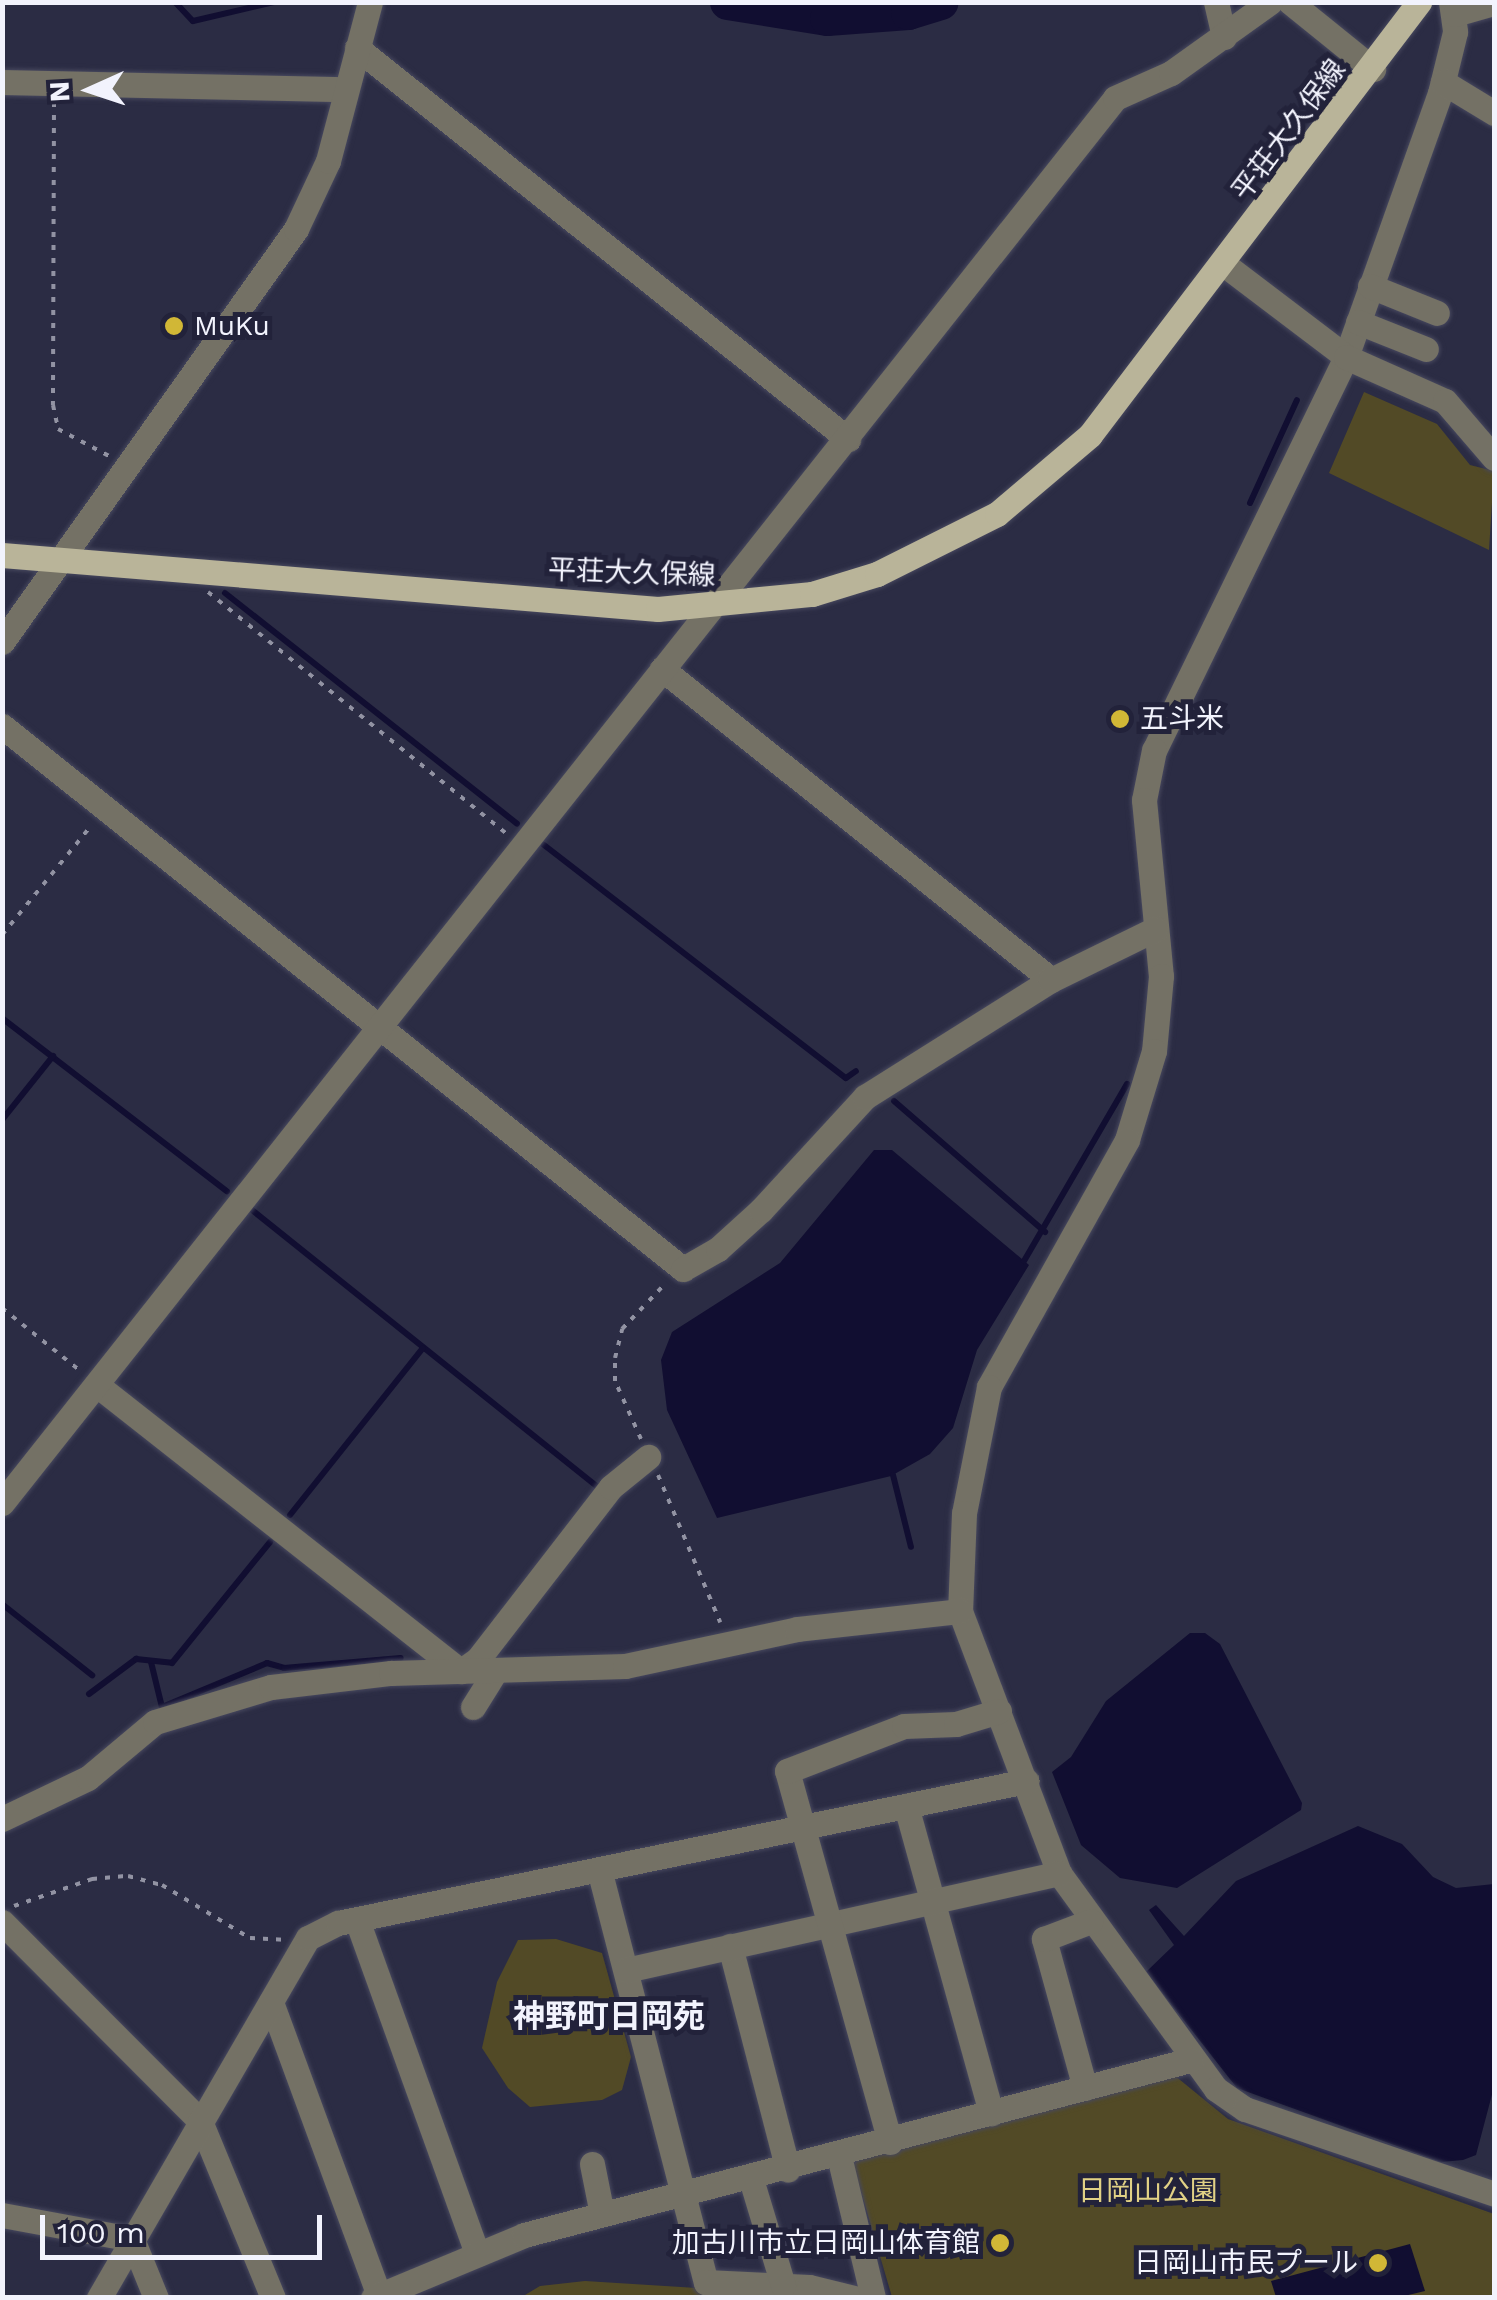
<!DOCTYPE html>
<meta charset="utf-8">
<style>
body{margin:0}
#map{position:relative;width:1497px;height:2300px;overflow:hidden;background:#2b2c44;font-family:"Work Sans","Noto Sans JP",sans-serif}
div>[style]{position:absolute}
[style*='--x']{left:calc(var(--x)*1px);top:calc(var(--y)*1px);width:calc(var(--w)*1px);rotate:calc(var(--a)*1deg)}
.green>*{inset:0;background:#524a26}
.water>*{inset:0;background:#110e31}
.stream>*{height:6px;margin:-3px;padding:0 3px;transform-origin:3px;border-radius:3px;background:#110e31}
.river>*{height:35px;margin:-17.5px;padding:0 17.5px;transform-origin:17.5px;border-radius:17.5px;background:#110e31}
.path>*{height:4px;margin-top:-2px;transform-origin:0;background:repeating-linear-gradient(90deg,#9293a3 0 5px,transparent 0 13px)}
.roads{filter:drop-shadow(0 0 2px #47485e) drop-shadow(0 0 2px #47485e)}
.minor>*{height:25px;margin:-12.5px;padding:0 12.5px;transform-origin:12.5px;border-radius:12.5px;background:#747165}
.major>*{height:25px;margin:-12.5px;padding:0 12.5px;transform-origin:12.5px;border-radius:12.5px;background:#b9b499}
.dots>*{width:28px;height:28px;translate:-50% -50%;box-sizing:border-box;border:5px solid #22223a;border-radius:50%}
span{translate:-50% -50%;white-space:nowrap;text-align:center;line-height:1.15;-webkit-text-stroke:10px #22223a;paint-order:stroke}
.street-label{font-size:28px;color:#f2f3fd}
.poi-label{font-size:28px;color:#f2f3fd}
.left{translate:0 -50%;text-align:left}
.right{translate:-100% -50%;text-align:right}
.park-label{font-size:28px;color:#e1d185}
.quarter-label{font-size:32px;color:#f2f3fd;font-weight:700}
.frame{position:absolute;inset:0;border:5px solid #f2f3fd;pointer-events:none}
.north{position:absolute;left:40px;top:40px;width:100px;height:100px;-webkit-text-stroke:8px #22223a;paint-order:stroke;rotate:267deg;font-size:28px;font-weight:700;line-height:40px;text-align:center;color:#f2f3fd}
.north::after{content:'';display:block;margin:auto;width:35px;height:45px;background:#f2f3fd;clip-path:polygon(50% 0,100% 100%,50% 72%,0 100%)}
.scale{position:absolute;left:40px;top:2215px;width:282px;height:45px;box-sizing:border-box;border:5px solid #f2f3fd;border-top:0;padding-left:12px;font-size:30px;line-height:35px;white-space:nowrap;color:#f2f3fd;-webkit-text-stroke:8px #22223a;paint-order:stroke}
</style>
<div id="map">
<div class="green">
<div style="clip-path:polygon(1364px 392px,1437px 424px,1470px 465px,1494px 471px,1489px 550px,1329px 473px)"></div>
<div style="clip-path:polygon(556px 1939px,602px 1953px,631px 2057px,622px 2090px,602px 2100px,530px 2107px,508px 2088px,482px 2048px,497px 1982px,518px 1940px)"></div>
<div style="clip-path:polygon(1174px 2075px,1228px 2119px,1494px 2214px,1494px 2297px,892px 2297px,852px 2161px)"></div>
<div style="clip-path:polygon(585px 2281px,793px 2294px,803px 2298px,520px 2298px,540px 2286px)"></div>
</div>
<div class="water">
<div style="clip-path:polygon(874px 1150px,892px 1150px,1029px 1265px,977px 1350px,953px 1428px,930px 1454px,891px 1476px,717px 1518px,667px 1410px,661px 1360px,672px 1332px,780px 1263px)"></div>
<div style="clip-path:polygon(1190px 1633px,1205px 1633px,1220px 1644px,1302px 1803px,1301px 1810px,1177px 1888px,1120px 1878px,1081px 1845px,1052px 1772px,1071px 1757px,1106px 1701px)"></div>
<div style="clip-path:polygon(1358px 1826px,1402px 1844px,1433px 1877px,1456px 1888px,1494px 1884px,1494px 2087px,1476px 2155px,1463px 2160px,1441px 2162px,1237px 2088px,1146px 1972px,1174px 1945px,1149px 1910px,1156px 1905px,1184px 1936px,1236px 1881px)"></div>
<div style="clip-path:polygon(1410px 2244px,1425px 2291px,1400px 2297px,1276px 2297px,1271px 2281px)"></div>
</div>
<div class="stream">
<div style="--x:175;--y:2;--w:26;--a:47"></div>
<div style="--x:193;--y:21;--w:83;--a:-13.2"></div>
<div style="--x:1250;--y:503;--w:113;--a:-65.5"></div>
<div style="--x:225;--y:593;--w:372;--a:38.3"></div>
<div style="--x:544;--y:845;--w:381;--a:37.7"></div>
<div style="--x:846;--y:1078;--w:12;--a:-35"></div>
<div style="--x:2;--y:1018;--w:284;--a:37.6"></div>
<div style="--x:894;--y:1101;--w:200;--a:40.9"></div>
<div style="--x:2;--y:1120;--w:82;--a:-51.4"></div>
<div style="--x:247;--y:1206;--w:451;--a:38.7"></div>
<div style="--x:1024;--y:1261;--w:205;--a:-59.8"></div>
<div style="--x:893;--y:1475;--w:74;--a:76"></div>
<div style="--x:290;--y:1515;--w:213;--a:-51.5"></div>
<div style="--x:2;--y:1604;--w:115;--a:38.3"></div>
<div style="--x:151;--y:1662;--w:46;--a:76.3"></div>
<div style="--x:162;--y:1707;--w:114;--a:-22.7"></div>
<div style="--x:267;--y:1663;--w:18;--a:16"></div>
<div style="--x:284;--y:1668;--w:117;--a:-4.9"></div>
<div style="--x:89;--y:1694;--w:59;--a:-36.7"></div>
<div style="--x:136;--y:1659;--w:36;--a:6"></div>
<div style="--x:172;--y:1663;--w:156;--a:-51"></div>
</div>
<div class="river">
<div style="--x:727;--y:2;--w:101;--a:9.1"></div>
<div style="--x:827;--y:18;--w:81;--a:-4.2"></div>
<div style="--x:908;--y:12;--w:34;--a:-17"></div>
</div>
<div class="path">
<div style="--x:54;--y:102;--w:303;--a:90.2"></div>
<div style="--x:53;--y:405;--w:25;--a:78"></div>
<div style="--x:58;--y:429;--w:58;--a:27.9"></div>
<div style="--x:208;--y:592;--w:385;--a:39"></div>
<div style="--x:2;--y:935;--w:141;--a:-50.8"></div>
<div style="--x:2;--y:1308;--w:97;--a:38.8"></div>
<div style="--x:641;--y:1439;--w:64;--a:-114.1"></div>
<div style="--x:615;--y:1381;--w:23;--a:-90"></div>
<div style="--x:615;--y:1358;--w:30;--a:-76"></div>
<div style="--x:622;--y:1329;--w:64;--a:-46.3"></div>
<div style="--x:658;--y:1475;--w:160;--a:67.1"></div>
<div style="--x:14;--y:1906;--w:83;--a:-19.1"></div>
<div style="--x:92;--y:1879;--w:36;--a:-5"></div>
<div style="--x:128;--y:1876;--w:35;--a:15"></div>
<div style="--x:162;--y:1885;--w:103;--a:31.1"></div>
<div style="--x:250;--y:1938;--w:34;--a:3"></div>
</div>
<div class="roads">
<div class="minor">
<div style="--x:1216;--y:2;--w:36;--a:77"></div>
<div style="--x:1290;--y:2;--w:107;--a:38.9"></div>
<div style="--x:1451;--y:2;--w:30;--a:82"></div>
<div style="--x:1455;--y:32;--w:63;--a:103.8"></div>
<div style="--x:1440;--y:93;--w:280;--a:109.6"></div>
<div style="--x:1346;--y:357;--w:437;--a:116"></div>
<div style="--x:1154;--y:750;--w:51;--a:101.3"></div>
<div style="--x:1144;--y:800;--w:177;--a:84.5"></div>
<div style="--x:1161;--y:976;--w:75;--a:95.3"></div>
<div style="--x:1154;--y:1051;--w:93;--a:106.9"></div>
<div style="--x:1127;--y:1140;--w:283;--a:119.2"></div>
<div style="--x:989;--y:1387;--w:128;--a:101.2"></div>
<div style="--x:964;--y:1513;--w:98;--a:92.3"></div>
<div style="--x:960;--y:1611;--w:280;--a:69.3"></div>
<div style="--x:1059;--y:1873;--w:267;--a:54"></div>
<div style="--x:1216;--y:2089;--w:35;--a:35"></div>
<div style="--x:1245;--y:2109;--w:263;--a:18.8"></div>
<div style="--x:1455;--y:14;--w:41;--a:-15.8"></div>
<div style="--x:357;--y:48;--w:628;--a:38.53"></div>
<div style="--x:2;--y:82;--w:343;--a:1.2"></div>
<div style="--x:1443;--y:82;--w:60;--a:31.3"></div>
<div style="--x:1225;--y:265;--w:152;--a:37.2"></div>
<div style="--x:1346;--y:357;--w:108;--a:24"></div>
<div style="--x:1445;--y:401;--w:75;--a:49.3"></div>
<div style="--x:1370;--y:286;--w:72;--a:21.9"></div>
<div style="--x:1358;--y:322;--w:73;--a:21.7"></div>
<div style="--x:2;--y:642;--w:507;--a:-54.55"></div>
<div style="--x:296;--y:229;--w:75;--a:-64.8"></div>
<div style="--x:328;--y:161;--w:164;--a:-75.2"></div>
<div style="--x:662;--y:669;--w:498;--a:38.6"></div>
<div style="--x:2;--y:726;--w:871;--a:38.57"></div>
<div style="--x:683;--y:1269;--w:40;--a:-29.7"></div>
<div style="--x:718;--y:1249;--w:58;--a:-42.2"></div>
<div style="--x:761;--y:1210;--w:154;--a:-47.4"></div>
<div style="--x:865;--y:1097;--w:220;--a:-32.2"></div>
<div style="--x:1051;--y:980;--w:116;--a:-26.1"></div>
<div style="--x:97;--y:1385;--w:463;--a:38.2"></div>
<div style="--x:461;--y:1671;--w:21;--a:-35"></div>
<div style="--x:478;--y:1659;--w:217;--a:-52.3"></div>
<div style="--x:611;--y:1487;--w:48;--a:-39"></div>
<div style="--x:2;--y:1503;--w:1792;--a:-51.61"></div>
<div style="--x:1115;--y:98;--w:61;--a:-24.1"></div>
<div style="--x:1171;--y:73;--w:122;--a:-35.6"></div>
<div style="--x:473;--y:1707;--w:38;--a:-58"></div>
<div style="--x:906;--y:1806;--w:319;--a:74.5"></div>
<div style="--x:2;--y:1819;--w:95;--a:-25.5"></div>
<div style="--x:88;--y:1778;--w:87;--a:-39.9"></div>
<div style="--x:155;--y:1722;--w:121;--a:-16.8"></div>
<div style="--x:271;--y:1687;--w:121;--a:-6.7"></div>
<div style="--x:391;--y:1673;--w:234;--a:-1.7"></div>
<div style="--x:625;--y:1666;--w:176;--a:-12.1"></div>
<div style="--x:797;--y:1629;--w:164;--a:-6.3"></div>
<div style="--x:600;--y:1873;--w:423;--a:75.5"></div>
<div style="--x:706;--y:2282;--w:103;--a:2.8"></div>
<div style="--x:809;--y:2287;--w:46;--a:13.7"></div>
<div style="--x:357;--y:1920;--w:355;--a:70.2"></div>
<div style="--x:2;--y:1922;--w:281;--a:45.1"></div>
<div style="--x:200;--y:2121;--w:191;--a:67.6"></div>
<div style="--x:730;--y:1946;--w:231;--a:75.5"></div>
<div style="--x:626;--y:1970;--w:444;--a:-12.6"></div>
<div style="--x:271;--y:2002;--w:315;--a:69.8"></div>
<div style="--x:1085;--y:2088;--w:155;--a:-105.4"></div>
<div style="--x:1044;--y:1939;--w:50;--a:-21"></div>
<div style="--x:890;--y:2142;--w:385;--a:-105.5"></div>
<div style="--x:787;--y:1771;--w:125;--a:-21"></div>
<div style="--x:904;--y:1726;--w:52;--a:-2.2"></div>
<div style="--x:956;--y:1724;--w:45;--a:-16.8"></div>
<div style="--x:839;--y:2156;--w:146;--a:76.5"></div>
<div style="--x:592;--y:2164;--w:51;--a:78.7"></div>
<div style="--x:751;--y:2179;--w:111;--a:73.2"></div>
<div style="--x:2;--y:2215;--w:132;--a:10.5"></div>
<div style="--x:132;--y:2239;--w:64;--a:67.9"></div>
<div style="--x:99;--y:2298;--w:416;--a:-59.9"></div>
<div style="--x:308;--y:1938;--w:34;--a:-27"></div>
<div style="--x:338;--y:1923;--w:703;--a:-11.66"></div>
<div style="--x:373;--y:2298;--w:164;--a:-22.6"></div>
<div style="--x:524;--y:2235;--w:689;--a:-14.72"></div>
</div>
<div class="major">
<div style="--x:2;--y:555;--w:658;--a:4.71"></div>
<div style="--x:658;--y:609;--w:155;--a:-5.6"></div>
<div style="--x:812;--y:594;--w:68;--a:-17.1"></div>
<div style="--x:877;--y:574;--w:134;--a:-26.6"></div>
<div style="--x:997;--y:514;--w:122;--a:-40.3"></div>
<div style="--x:1090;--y:435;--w:544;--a:-52.77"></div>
</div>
</div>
<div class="dots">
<div style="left:174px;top:326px;background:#d1b736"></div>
<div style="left:1120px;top:719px;background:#d1b736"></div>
<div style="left:1000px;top:2243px;background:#d1b736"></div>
<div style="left:1378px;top:2263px;background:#d1b736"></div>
</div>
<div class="street-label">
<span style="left:1289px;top:130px;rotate:-53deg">平荘大久保線</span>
<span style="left:632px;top:573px;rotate:2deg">平荘大久保線</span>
</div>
<div class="poi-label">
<span class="left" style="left:194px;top:326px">MuKu</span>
<span class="left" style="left:1140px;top:719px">五斗米</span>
<span class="right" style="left:980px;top:2243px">加古川市立日岡山体育館</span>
<span class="right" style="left:1358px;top:2263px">日岡山市民プール</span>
</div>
<div class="park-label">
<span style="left:1148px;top:2191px">日岡山公園</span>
</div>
<div class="quarter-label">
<span style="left:609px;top:2016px">神野町日岡苑</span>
</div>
<div class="frame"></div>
<div class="north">N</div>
<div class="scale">100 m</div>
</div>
